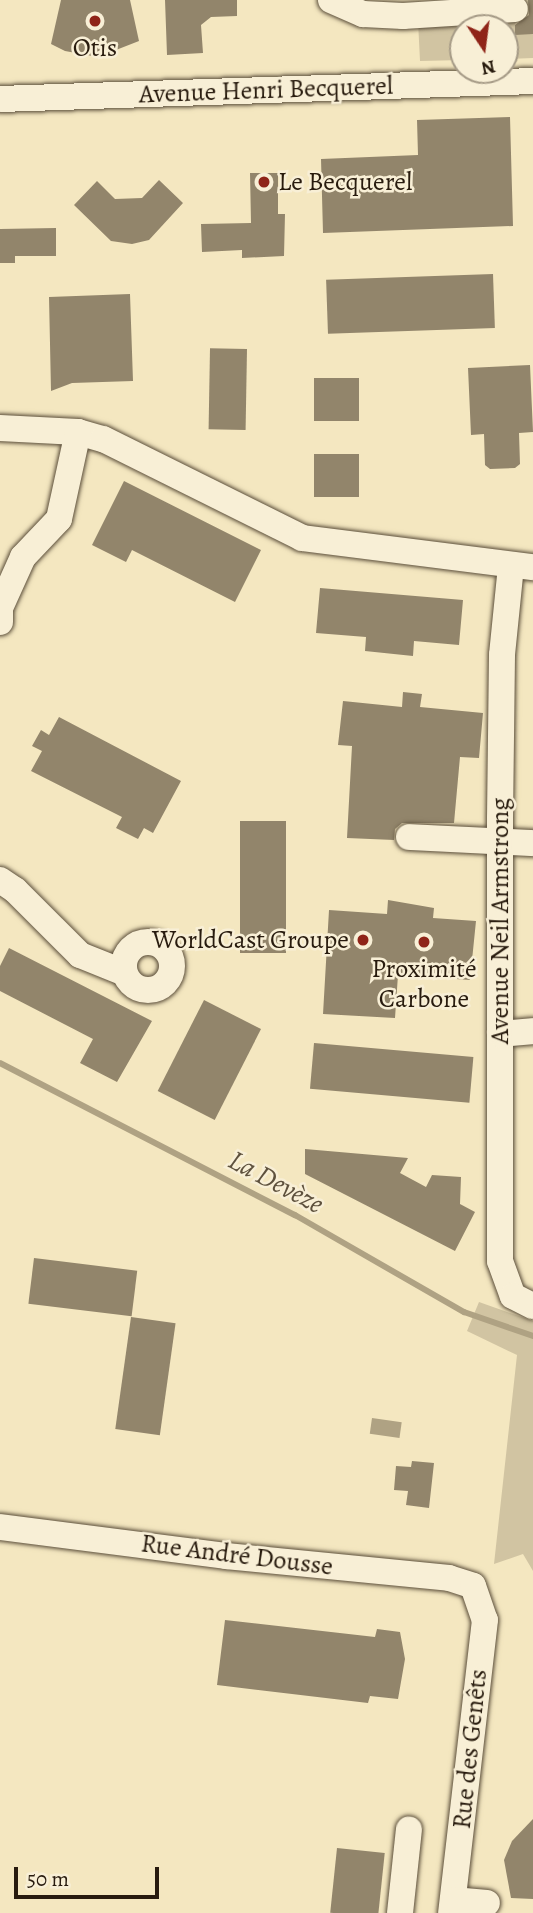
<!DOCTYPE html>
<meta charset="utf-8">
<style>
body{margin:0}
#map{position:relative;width:533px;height:1913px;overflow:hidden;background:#f4e7c0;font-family:Alegreya,serif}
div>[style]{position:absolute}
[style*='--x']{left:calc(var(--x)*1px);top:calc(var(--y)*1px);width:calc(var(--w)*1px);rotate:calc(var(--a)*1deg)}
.green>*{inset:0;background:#d1c4a2}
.water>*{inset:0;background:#afa283;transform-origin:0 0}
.stream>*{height:6px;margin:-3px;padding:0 3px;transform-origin:3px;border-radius:3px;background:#afa283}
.building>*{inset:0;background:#92856b;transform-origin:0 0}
.roads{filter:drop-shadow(0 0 2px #5b4e3a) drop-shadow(0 0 2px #5b4e3a)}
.minor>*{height:26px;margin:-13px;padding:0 13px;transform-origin:13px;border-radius:13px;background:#f8efd6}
.minor>.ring{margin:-13px;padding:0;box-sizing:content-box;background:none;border:26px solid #f8efd6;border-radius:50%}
.dots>*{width:19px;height:19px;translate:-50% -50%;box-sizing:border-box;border:4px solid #f8efd6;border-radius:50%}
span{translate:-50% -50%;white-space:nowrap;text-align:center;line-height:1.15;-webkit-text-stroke:5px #f8efd6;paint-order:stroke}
.poi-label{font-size:26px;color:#281b0e}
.left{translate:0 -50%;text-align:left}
.right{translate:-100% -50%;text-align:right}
.street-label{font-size:26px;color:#281b0e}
.water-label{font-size:28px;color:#5e513d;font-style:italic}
.north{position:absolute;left:449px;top:14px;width:70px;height:70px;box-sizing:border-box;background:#f8efd6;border:2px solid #a59a86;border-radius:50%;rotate:167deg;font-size:19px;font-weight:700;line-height:28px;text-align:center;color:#281b0e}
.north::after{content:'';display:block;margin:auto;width:24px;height:32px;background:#8f2418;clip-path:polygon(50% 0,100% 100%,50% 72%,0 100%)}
.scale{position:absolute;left:14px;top:1867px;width:145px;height:32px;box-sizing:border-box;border:4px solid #281b0e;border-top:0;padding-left:9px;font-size:21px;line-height:24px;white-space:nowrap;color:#281b0e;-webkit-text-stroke:5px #f8efd6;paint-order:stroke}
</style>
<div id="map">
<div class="green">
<div style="clip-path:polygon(515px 17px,516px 34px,533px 34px,533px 58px,505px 59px,505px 28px,463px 28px,463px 60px,420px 61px,418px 21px)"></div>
<div style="clip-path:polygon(479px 1302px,533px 1321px,533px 1571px,523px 1554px,494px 1564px,517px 1355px,467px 1331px)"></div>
</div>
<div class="water">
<div style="left:372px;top:1418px;width:30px;height:16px;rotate:8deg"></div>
</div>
<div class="stream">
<div style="--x:0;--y:1063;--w:332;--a:27.3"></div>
<div style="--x:295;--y:1215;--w:195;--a:29.9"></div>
<div style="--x:464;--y:1312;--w:73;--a:19.2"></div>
</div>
<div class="building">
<div style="clip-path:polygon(61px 0,130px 0,139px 41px,98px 57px,65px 51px,51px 44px)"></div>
<div style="clip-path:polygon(165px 0,237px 0,237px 16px,211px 17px,201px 25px,203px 53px,167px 55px)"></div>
<div style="clip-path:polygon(528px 0,533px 0,533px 34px,515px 35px,515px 25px,529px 15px)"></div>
<div style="clip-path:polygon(510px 117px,513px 226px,323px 233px,321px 159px,418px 155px,417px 120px)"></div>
<div style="clip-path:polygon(250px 173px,278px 173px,278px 214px,285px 214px,284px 256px,242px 258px,242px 250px,202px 252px,201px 224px,251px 223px)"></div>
<div style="clip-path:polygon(159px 180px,183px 203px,149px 240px,132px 244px,111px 241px,74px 205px,97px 181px,115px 199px,142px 198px)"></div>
<div style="clip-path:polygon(56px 228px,56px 256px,15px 256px,15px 263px,0 263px,0 229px)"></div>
<div style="left:493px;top:274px;width:54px;height:167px;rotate:88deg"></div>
<div style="clip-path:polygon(130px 294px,133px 381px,72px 383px,51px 391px,49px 297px)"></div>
<div style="left:247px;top:349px;width:81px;height:37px;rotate:91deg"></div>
<div style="clip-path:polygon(530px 365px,533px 432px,519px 433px,520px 464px,515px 468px,490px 469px,485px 465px,484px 434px,471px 435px,468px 368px)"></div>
<div style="left:314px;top:378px;width:45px;height:43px"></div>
<div style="left:314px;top:454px;width:45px;height:43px"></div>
<div style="clip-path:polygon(124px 481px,261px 550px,235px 602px,132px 550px,126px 562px,92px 545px)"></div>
<div style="clip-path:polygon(320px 588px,463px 600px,459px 645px,414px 641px,413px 656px,365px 651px,366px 637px,316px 633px)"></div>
<div style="clip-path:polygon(403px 692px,422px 694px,420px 707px,483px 713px,479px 758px,460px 757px,454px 823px,402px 823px,395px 829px,394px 840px,347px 838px,352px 746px,338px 745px,343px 701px,402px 707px)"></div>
<div style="clip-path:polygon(59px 717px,181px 781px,153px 833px,144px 828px,138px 839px,116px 828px,122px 817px,31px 771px,42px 751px,32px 746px,41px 730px,49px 735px)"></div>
<div style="left:240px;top:821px;width:46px;height:132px"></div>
<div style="clip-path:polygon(388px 900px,434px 908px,433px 918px,476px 921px,470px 980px,398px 975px,395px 1018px,323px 1014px,329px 910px,387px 914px)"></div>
<div style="clip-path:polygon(9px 948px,152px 1021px,117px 1082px,80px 1063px,93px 1039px,0 991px,0 966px)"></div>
<div style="left:204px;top:1000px;width:64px;height:102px;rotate:27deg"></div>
<div style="left:314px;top:1043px;width:160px;height:46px;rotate:5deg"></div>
<div style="clip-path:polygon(305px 1149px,408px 1158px,400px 1173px,426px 1187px,432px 1175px,461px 1177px,460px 1204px,475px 1212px,455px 1251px,305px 1174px)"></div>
<div style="left:34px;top:1258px;width:104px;height:46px;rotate:7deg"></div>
<div style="left:131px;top:1317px;width:45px;height:113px;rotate:8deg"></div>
<div style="clip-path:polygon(412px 1461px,434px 1463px,429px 1508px,406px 1505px,408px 1491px,394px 1490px,396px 1466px,411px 1467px)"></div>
<div style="clip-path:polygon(225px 1620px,375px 1637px,377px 1629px,400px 1632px,405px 1659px,398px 1699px,370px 1696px,368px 1703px,217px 1685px)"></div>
<div style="clip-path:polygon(533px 1819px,533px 1899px,511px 1898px,504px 1860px,512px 1841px)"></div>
<div style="left:337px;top:1848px;width:48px;height:65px;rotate:6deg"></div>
</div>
<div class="roads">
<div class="minor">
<div style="--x:331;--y:0;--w:35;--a:24"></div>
<div style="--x:363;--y:14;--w:40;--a:2.9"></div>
<div style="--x:403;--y:16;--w:112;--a:-3.6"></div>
<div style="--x:0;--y:99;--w:533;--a:-1.93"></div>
<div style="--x:0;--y:428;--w:78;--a:2.9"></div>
<div style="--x:78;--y:432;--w:26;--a:16"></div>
<div style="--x:103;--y:439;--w:222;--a:26.4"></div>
<div style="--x:302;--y:538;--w:233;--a:7.2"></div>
<div style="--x:511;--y:566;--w:89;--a:95.8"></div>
<div style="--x:502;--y:655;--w:164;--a:90.7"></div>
<div style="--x:500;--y:819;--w:442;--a:90"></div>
<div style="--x:500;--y:1261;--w:37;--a:70"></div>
<div style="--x:513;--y:1296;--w:22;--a:27"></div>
<div style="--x:0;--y:622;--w:14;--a:-90"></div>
<div style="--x:0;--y:608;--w:56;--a:-65.7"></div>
<div style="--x:23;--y:557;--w:52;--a:-46.5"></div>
<div style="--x:59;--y:519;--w:89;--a:-77.7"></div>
<div style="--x:409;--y:837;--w:124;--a:2.8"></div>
<div style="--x:0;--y:880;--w:18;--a:34"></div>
<div style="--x:15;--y:890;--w:92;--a:45"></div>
<div style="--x:80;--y:955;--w:48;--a:21.8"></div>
<div class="ring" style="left:124px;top:942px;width:22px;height:22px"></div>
<div style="--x:500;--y:1034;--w:33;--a:-5"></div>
<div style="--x:0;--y:1527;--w:228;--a:7.3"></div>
<div style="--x:226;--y:1556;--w:224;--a:5.6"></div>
<div style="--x:449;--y:1578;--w:25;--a:18"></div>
<div style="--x:473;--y:1586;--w:36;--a:71"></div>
<div style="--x:485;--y:1620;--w:295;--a:96.6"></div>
<div style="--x:453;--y:1900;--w:34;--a:5"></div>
<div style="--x:400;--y:1913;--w:84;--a:-83.9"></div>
</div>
</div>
<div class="dots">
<div style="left:95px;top:21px;background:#8f2418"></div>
<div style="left:264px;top:182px;background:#8f2418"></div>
<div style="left:363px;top:940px;background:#8f2418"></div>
<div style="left:424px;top:942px;background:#8f2418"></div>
</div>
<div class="poi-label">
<span style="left:95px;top:48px">Otis</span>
<span class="left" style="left:278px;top:182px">Le Becquerel</span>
<span class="right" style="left:349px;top:940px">WorldCast Groupe</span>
<span style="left:424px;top:984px">Proximité<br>Carbone</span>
</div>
<div class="street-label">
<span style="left:266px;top:90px;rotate:-2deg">Avenue Henri Becquerel</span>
<span style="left:500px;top:921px;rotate:-90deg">Avenue Neil Armstrong</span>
<span style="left:237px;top:1555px;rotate:7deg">Rue André Dousse</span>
<span style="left:470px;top:1749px;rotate:-84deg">Rue des Genêts</span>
</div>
<div class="water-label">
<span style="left:276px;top:1182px;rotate:28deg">La Devèze</span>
</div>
<div class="north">N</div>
<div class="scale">50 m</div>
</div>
